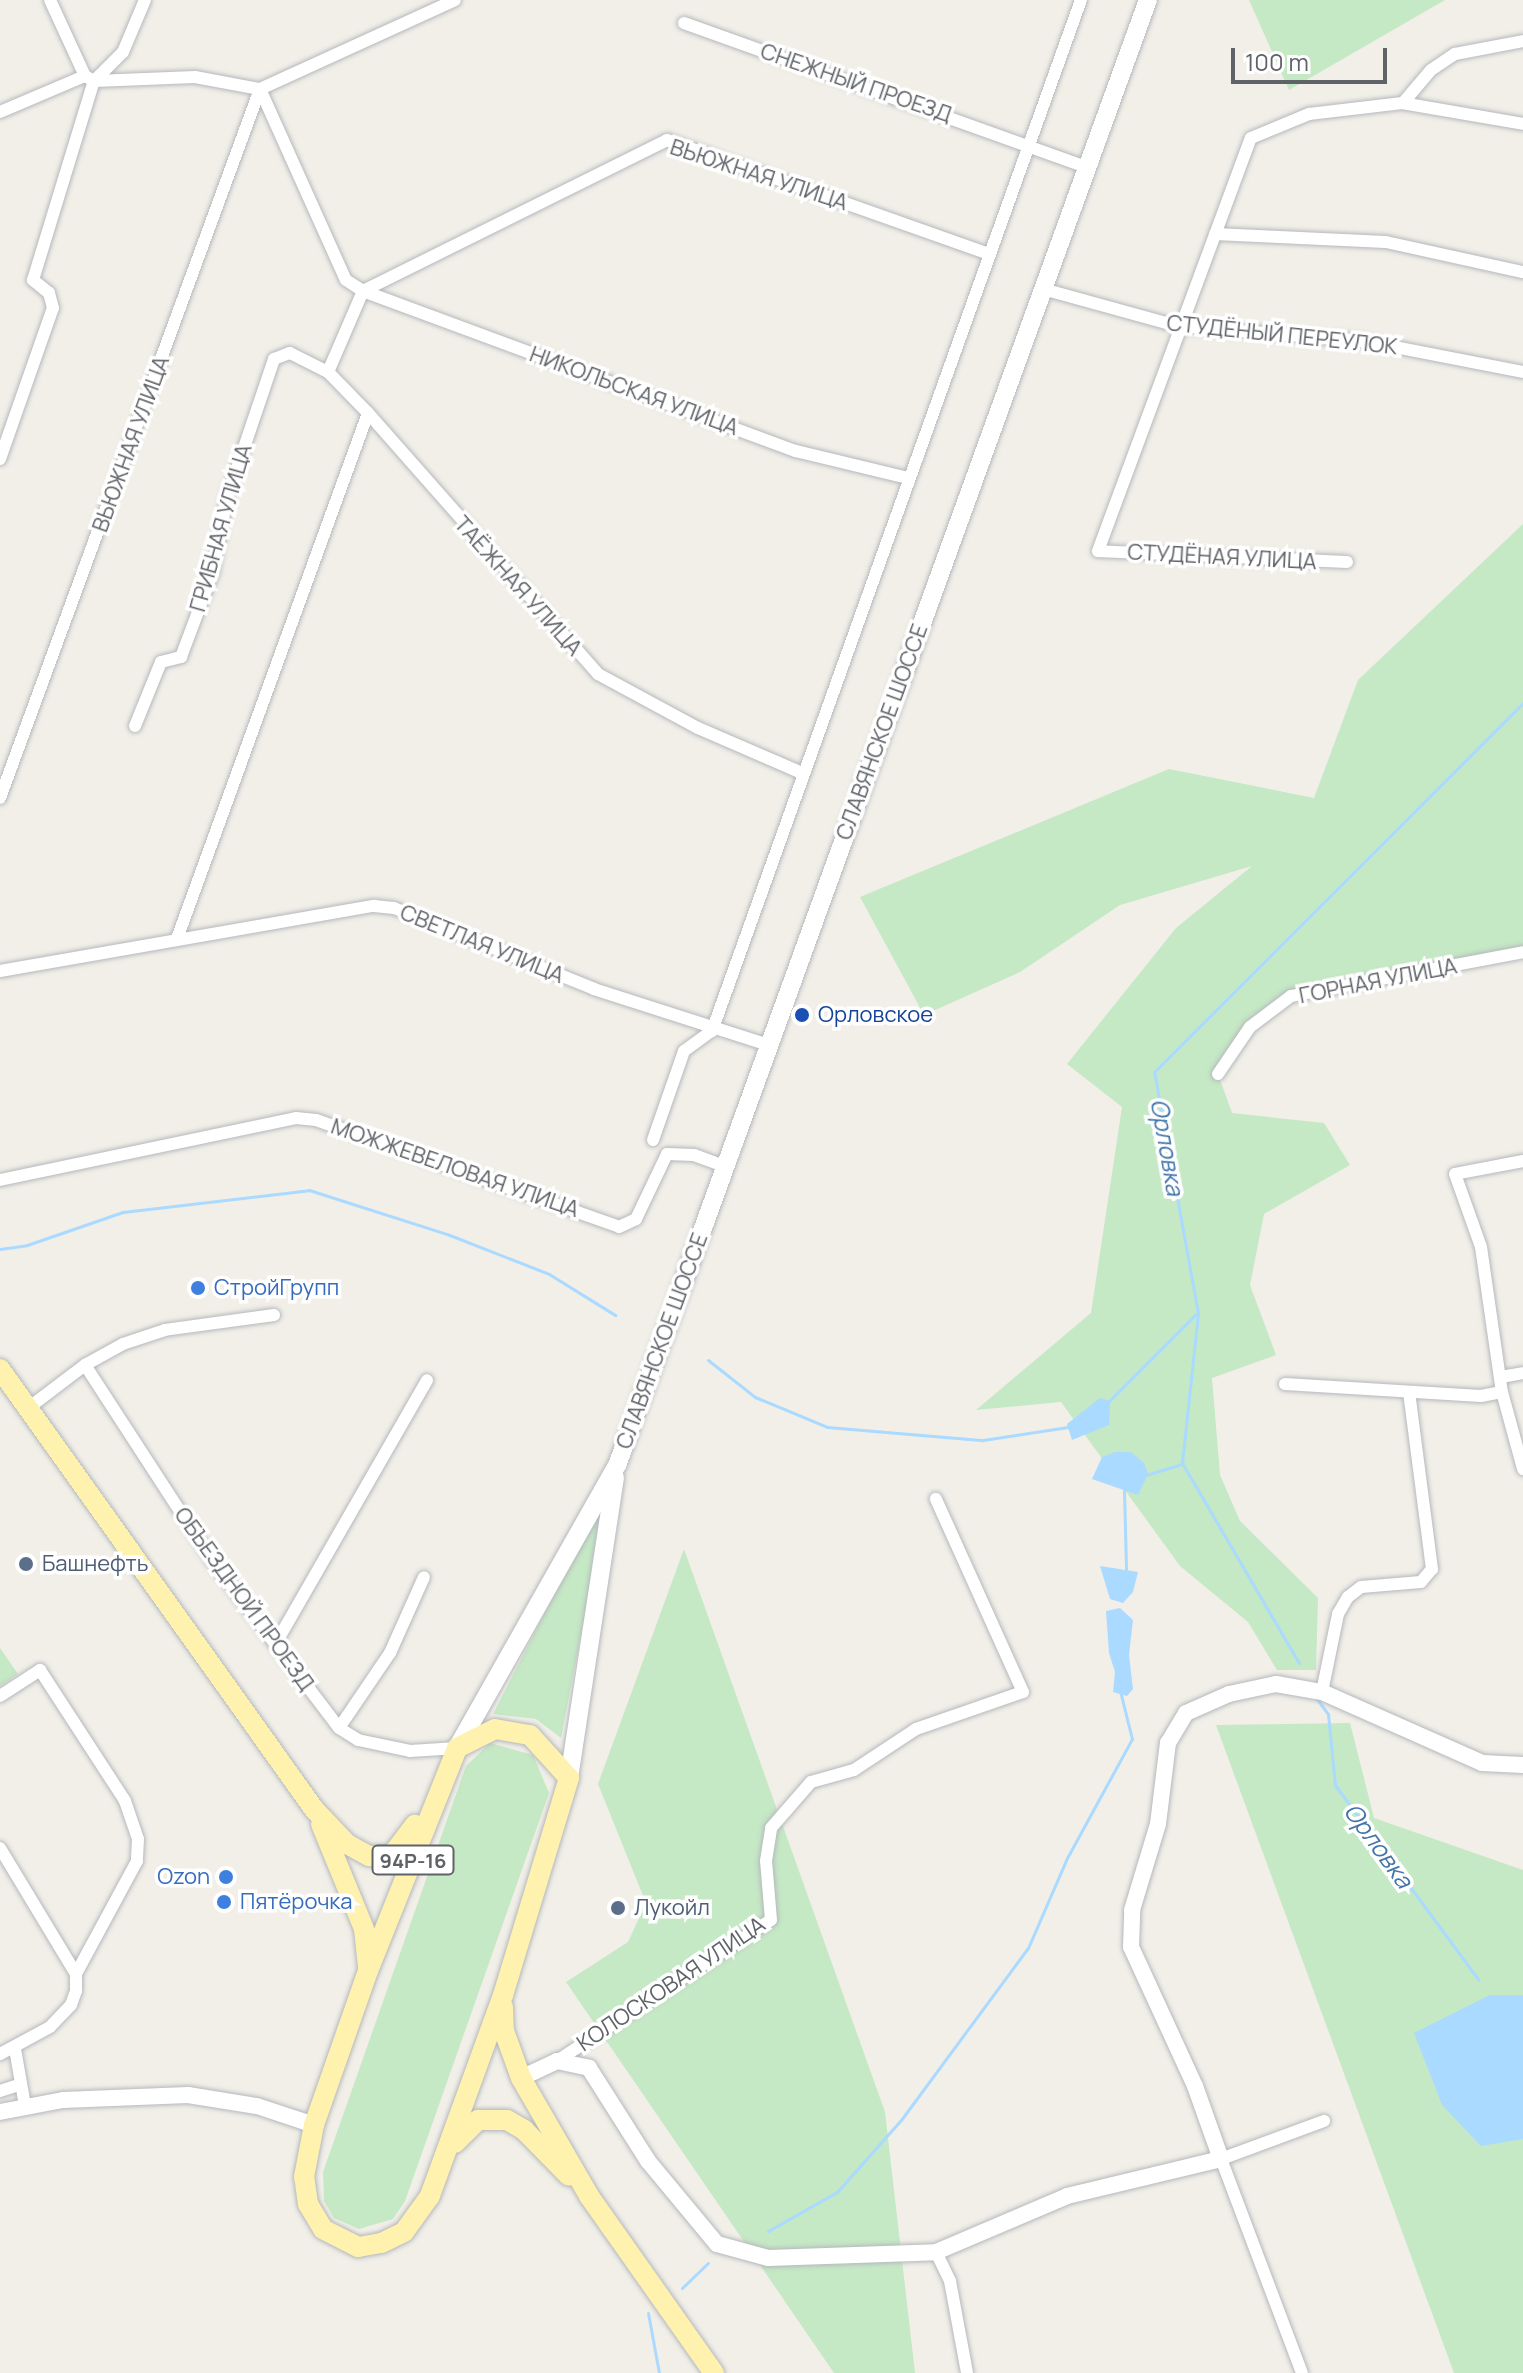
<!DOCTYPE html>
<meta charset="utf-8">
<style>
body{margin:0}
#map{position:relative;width:1523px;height:2373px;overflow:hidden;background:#f1efe8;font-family:Manrope,sans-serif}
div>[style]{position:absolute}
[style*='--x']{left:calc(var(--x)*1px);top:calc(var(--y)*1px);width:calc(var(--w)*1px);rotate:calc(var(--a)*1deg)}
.green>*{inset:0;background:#c5e8c5}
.water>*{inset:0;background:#aadaff}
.stream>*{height:3px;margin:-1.5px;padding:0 1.5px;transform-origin:1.5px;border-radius:1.5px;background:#aadaff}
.roads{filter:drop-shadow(0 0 2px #b5b8bc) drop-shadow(0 0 2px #b5b8bc)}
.minor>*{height:12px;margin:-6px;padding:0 6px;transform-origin:6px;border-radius:6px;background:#fff}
.tertiary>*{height:16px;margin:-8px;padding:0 8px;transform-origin:8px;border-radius:8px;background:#fff}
.secondary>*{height:18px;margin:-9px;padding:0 9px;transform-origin:9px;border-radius:9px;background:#fff}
.primary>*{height:20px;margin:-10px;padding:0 10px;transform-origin:10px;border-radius:10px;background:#fff2af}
.dots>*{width:22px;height:22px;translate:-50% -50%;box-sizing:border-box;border:4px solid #fff;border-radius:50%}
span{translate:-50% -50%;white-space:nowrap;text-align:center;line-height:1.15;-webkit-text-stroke:7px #fff;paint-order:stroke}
.shield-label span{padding:2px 6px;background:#fff;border:2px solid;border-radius:6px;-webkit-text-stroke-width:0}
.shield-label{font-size:20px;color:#5f6368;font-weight:700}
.street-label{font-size:22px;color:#5f6368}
.transit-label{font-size:22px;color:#164399}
.left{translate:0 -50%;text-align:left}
.shop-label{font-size:22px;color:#366cbe}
.right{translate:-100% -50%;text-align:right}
.service-label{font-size:22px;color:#4e5e75}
.water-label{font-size:24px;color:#4174aa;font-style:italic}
.scale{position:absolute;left:1231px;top:48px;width:156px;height:36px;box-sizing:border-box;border:4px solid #5f6368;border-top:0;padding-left:10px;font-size:24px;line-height:28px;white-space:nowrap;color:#5f6368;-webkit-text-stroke:6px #fff;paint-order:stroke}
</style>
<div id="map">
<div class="green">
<div style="clip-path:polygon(1249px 0,1445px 0,1289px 90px)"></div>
<div style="clip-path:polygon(1523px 524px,1523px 946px,1287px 991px,1246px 1022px,1218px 1074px,1232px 1113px,1324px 1123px,1350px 1165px,1264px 1214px,1250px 1285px,1276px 1355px,1212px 1378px,1220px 1475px,1240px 1521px,1318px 1598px,1316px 1670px,1277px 1670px,1248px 1622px,1180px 1566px,1061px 1402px,976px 1410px,1091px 1313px,1122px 1107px,1067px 1064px,1176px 928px,1252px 866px,1120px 905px,1020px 972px,924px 1015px,860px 897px,1169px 769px,1314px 798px,1358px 680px)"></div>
<div style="clip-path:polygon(609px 1488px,561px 1738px,536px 1719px,493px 1714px)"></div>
<div style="clip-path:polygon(684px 1549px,885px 2112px,915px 2373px,834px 2373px,566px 1982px,628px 1942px,646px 1903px,598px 1784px)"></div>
<div style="clip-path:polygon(0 1648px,18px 1674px,0 1686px)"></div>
<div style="clip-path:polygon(1350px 1723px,1374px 1818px,1523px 1870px,1523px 2373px,1454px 2373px,1216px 1725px)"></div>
<div style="clip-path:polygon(490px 1743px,533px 1755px,549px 1793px,405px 2201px,393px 2219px,359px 2229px,334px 2218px,324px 2201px,323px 2172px,466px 1766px)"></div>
</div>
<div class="water">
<div style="clip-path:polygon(1100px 1398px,1110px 1401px,1109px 1425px,1072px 1440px,1067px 1424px)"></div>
<div style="clip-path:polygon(1115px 1452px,1131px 1452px,1144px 1463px,1148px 1474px,1138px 1495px,1092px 1479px,1102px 1457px)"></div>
<div style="clip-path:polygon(1100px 1566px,1138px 1572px,1133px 1592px,1123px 1603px,1110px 1599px)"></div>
<div style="clip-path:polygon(1120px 1608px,1133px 1620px,1129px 1655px,1133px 1689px,1127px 1696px,1113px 1692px,1115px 1672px,1109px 1653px,1106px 1611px)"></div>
<div style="clip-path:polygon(1490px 1995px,1523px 1995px,1523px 2139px,1481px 2146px,1442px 2105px,1414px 2033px)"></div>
</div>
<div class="stream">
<div style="--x:0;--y:1249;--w:27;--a:-8"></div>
<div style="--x:27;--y:1245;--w:102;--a:-19"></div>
<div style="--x:123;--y:1212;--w:187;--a:-6.7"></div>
<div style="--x:309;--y:1190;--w:145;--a:17.7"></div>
<div style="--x:447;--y:1234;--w:110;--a:21.4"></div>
<div style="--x:549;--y:1274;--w:78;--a:31.8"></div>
<div style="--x:708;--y:1360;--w:60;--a:38.2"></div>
<div style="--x:755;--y:1397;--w:78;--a:22.6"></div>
<div style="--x:827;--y:1427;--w:157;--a:4.8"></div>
<div style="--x:983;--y:1440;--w:86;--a:-8.7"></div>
<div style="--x:1108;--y:1402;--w:124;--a:-45"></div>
<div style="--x:1146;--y:1475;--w:37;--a:-17"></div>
<div style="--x:1124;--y:1491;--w:79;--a:88.5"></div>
<div style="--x:1299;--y:1663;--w:232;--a:-120.3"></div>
<div style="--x:1182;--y:1463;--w:151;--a:-83.9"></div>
<div style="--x:1198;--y:1313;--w:245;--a:-100.3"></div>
<div style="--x:1154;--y:1072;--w:522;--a:-45"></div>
<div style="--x:1317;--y:1699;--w:19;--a:54"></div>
<div style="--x:1328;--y:1714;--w:71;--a:84.4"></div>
<div style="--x:1335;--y:1785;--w:242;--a:53.6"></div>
<div style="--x:768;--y:2231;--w:79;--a:-29.5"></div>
<div style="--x:837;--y:2192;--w:96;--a:-48.4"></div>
<div style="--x:901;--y:2120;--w:214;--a:-53.6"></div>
<div style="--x:1028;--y:1948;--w:98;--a:-66.6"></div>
<div style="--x:1067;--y:1858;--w:136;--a:-61.4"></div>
<div style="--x:1132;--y:1739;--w:49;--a:-104"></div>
<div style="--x:682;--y:2288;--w:36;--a:-44"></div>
<div style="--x:648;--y:2313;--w:61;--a:79.6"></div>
</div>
<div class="roads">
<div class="minor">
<div style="--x:50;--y:0;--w:84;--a:65.3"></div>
<div style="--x:85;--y:76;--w:10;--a:29"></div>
<div style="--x:94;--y:81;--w:101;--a:-2.3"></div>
<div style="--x:195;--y:77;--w:66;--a:10.5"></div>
<div style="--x:684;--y:23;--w:428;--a:19.7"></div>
<div style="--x:260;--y:89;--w:209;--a:65.8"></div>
<div style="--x:346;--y:280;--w:20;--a:33"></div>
<div style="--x:363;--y:291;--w:462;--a:20.3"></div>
<div style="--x:796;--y:451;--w:115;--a:13.6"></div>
<div style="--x:260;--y:89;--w:214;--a:-24.5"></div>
<div style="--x:1403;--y:103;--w:43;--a:-49.7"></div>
<div style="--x:1431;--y:70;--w:29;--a:-34"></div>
<div style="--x:1455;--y:54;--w:69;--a:-10.8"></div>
<div style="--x:0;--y:112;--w:92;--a:-23"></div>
<div style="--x:1215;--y:234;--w:171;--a:2.7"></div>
<div style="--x:1386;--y:242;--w:140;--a:12.4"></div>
<div style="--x:1043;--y:289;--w:139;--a:15.4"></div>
<div style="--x:1177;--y:326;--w:188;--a:4.6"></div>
<div style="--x:1364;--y:341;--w:162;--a:11"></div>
<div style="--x:328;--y:372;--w:88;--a:-66.6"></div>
<div style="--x:363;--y:291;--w:339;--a:-26.4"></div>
<div style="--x:667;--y:140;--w:342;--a:19.5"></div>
<div style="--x:0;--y:459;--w:160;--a:-70.7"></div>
<div style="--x:53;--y:308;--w:16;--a:-105"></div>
<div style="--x:49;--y:293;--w:21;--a:-141"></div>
<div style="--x:33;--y:280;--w:208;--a:-73"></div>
<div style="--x:94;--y:81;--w:41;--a:-45"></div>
<div style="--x:123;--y:52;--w:56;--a:-67.1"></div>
<div style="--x:1347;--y:562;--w:249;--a:-177.5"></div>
<div style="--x:1098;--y:551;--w:440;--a:-69.7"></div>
<div style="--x:1251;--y:138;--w:63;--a:-22.5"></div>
<div style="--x:1309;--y:114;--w:94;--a:-6.7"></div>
<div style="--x:1402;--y:103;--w:123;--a:9.8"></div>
<div style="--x:135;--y:726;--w:69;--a:-67.9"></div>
<div style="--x:161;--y:662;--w:21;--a:-14"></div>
<div style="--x:181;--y:657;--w:91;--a:-69.4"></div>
<div style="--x:213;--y:572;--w:75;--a:-79.3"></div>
<div style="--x:227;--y:498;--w:147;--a:-71.3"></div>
<div style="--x:274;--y:359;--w:17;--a:-21"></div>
<div style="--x:290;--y:353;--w:42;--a:26.6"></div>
<div style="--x:328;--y:372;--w:57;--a:45.7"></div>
<div style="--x:368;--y:413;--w:348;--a:48.6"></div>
<div style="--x:598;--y:674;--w:114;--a:28.4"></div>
<div style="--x:698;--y:728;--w:113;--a:23.4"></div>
<div style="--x:0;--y:798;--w:755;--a:-69.86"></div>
<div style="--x:178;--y:936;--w:556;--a:-70.03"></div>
<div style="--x:0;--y:971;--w:380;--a:-9.9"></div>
<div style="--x:374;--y:906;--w:20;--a:6"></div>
<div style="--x:394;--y:908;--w:216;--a:22"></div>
<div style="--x:594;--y:989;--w:183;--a:17.8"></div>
<div style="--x:1218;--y:1074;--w:57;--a:-55.8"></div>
<div style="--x:1250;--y:1027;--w:51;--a:-37.1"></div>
<div style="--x:1291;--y:996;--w:236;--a:-10.7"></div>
<div style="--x:653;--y:1140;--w:94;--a:-70.8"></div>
<div style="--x:684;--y:1051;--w:34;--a:-36"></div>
<div style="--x:712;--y:1031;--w:1095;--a:-70.31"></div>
<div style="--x:1523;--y:1161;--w:69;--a:169.2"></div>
<div style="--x:1455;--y:1174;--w:77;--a:70.4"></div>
<div style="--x:1481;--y:1247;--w:147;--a:81.8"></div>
<div style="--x:1502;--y:1392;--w:80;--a:74.7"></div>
<div style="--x:0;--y:1180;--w:302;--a:-11.8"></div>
<div style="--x:296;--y:1118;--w:20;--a:6"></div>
<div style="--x:316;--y:1120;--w:321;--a:19.4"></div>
<div style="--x:619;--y:1227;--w:19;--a:-25"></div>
<div style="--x:636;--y:1219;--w:72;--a:-64.5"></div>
<div style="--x:667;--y:1154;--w:27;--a:2"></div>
<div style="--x:694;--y:1155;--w:33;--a:20"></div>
<div style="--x:274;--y:1315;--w:110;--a:172.2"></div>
<div style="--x:165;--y:1330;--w:44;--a:161.6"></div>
<div style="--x:123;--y:1344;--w:43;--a:151.1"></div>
<div style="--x:85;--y:1365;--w:235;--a:57"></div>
<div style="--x:213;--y:1562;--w:208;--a:52.8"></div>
<div style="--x:339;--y:1728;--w:22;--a:32"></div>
<div style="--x:358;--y:1740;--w:53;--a:11.9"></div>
<div style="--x:410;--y:1751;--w:47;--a:-3.7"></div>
<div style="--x:1501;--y:1377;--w:22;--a:-10"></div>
<div style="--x:1285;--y:1384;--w:196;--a:3.5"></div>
<div style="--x:1481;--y:1396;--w:21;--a:-11"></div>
<div style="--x:27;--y:1409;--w:73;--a:-37.2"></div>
<div style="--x:276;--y:1643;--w:303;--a:-60.1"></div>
<div style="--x:1322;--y:1692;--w:80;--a:-78.4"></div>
<div style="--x:1338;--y:1614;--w:20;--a:-60"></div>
<div style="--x:1348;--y:1597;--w:16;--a:-38"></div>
<div style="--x:1361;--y:1587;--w:60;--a:-4.8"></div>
<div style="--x:1421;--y:1582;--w:17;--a:-50"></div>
<div style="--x:1432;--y:1569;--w:177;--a:-97.4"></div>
<div style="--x:0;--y:1696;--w:48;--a:-33"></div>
<div style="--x:40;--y:1670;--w:156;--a:57"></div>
<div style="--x:125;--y:1801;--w:40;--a:71.1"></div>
<div style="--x:138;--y:1839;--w:22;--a:93"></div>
<div style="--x:137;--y:1861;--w:128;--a:118.4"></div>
<div style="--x:339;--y:1728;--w:91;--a:-55.8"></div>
<div style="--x:390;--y:1653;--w:83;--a:-65.9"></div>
<div style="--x:0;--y:1848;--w:147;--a:58.9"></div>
<div style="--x:76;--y:1974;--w:17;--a:90"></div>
<div style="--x:76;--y:1991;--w:15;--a:110"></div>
<div style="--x:71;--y:2005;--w:30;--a:134"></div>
<div style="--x:50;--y:2027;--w:57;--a:151.6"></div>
<div style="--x:15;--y:2049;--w:58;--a:80"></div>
<div style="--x:557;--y:2061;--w:256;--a:-33.4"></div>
<div style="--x:771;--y:1920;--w:59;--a:-94.8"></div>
<div style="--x:766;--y:1861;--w:33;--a:-81"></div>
<div style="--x:771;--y:1828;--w:61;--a:-49"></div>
<div style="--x:811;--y:1782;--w:45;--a:-15.6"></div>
<div style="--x:854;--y:1770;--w:74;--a:-33.5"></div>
<div style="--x:916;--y:1729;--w:113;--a:-19.1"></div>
<div style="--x:1023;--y:1692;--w:212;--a:-114.3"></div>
<div style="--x:0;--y:2091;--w:22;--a:-18"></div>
<div style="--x:936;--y:2252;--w:32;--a:64"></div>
<div style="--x:950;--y:2281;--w:94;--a:79.5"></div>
<div style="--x:1302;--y:2373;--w:229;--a:-110.7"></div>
<div style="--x:1221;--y:2159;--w:110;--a:-20.3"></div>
</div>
<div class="tertiary">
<div style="--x:521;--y:2078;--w:40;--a:-25"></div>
<div style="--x:557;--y:2061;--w:33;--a:12"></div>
<div style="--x:589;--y:2068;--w:110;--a:57.6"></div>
<div style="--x:648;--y:2161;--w:108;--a:50.3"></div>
<div style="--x:717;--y:2244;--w:53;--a:15.4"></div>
<div style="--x:768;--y:2258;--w:168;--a:-2"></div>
<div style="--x:936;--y:2252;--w:142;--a:-23.1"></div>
<div style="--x:1067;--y:2196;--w:158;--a:-13.5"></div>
<div style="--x:1221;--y:2159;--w:77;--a:-109.6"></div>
<div style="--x:1195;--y:2086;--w:153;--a:-114.7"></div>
<div style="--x:1131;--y:1947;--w:37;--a:-88"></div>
<div style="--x:1132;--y:1910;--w:90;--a:-73.2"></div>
<div style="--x:1158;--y:1824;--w:82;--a:-83"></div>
<div style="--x:1168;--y:1743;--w:35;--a:-59"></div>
<div style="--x:1186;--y:1713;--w:47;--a:-23.8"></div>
<div style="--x:1229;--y:1694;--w:48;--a:-12"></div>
<div style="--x:1276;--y:1684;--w:47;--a:9.9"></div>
<div style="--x:1322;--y:1692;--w:175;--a:23.9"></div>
<div style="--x:1482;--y:1763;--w:41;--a:2.8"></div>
<div style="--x:0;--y:2112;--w:64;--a:-10.8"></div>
<div style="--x:63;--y:2100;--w:125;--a:-2.3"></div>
<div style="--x:188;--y:2095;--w:70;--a:9.1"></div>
<div style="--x:257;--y:2106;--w:60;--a:18.4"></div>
</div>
<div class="secondary">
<div style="--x:457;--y:1748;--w:327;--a:-60.5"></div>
<div style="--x:618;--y:1463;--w:1556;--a:-70.09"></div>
<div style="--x:569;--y:1778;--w:304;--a:-81.3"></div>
</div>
<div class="primary">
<div style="--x:0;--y:1369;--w:541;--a:54.49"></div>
<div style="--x:314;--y:1809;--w:48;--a:46.7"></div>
<div style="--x:347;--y:1844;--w:25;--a:29"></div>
<div style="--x:369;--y:1856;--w:23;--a:-2"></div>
<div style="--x:392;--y:1855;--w:38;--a:-53"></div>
<div style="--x:495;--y:1729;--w:36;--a:10"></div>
<div style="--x:530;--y:1735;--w:58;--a:47.8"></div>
<div style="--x:569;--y:1778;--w:227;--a:106.9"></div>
<div style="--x:503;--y:1995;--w:214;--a:110"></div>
<div style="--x:430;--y:2196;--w:44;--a:125.8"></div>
<div style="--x:404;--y:2232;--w:25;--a:154"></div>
<div style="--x:381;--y:2243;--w:23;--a:170"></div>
<div style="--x:358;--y:2247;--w:39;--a:-153"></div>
<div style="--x:323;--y:2229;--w:29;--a:-121"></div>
<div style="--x:308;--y:2204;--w:27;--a:-98"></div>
<div style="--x:304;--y:2177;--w:53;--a:-79.1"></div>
<div style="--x:314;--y:2125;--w:163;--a:-70.7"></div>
<div style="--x:368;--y:1971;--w:240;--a:-68.2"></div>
<div style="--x:457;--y:1748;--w:42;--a:-26.6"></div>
<div style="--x:321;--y:1824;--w:113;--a:67.7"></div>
<div style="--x:364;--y:1929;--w:38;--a:84"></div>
<div style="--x:503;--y:2007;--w:24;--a:88"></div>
<div style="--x:504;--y:2031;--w:50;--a:70.1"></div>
<div style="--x:521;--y:2078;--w:136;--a:60"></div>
<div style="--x:589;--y:2196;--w:217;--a:54.8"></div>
<div style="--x:455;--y:2143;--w:33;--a:-45"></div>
<div style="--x:478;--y:2120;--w:29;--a:0"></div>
<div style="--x:507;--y:2120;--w:20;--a:30"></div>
<div style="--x:524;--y:2130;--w:64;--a:45.6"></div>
</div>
</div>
<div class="dots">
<div style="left:802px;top:1015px;background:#1a4fb4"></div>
<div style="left:198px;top:1288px;background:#3f7fe0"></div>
<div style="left:26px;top:1564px;background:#5c6f8a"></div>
<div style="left:226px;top:1877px;background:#3f7fe0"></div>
<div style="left:224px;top:1902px;background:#3f7fe0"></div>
<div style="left:618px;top:1908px;background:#5c6f8a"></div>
</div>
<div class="shield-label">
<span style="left:413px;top:1860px">94Р-16</span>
</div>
<div class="street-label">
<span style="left:856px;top:83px;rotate:19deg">СНЕЖНЫЙ ПРОЕЗД</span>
<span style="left:759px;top:175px;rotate:18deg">ВЬЮЖНАЯ УЛИЦА</span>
<span style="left:1282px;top:335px;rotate:6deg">СТУДЁНЫЙ ПЕРЕУЛОК</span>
<span style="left:634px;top:391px;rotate:20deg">НИКОЛЬСКАЯ УЛИЦА</span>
<span style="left:131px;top:444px;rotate:-70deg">ВЬЮЖНАЯ УЛИЦА</span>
<span style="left:221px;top:528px;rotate:-74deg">ГРИБНАЯ УЛИЦА</span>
<span style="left:1222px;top:557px;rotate:3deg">СТУДЁНАЯ УЛИЦА</span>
<span style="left:518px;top:586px;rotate:48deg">ТАЁЖНАЯ УЛИЦА</span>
<span style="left:882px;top:732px;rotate:-70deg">СЛАВЯНСКОЕ ШОССЕ</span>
<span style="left:482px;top:944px;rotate:22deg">СВЕТЛАЯ УЛИЦА</span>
<span style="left:1378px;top:981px;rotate:-11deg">ГОРНАЯ УЛИЦА</span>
<span style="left:455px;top:1168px;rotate:19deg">МОЖЖЕВЕЛОВАЯ УЛИЦА</span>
<span style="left:662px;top:1341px;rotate:-70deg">СЛАВЯНСКОЕ ШОССЕ</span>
<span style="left:244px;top:1599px;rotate:54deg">ОБЪЕЗДНОЙ ПРОЕЗД</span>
<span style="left:671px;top:1984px;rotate:-34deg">КОЛОСКОВАЯ УЛИЦА</span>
</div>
<div class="transit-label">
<span class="left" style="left:818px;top:1015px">Орловское</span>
</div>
<div class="shop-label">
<span class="left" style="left:214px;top:1288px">СтройГрупп</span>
<span class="right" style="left:210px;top:1877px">Ozon</span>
<span class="left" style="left:240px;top:1902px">Пятёрочка</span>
</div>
<div class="service-label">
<span class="left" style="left:42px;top:1564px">Башнефть</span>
<span class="left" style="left:634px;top:1908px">Лукойл</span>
</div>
<div class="water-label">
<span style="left:1168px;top:1147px;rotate:80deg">Орловка</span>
<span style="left:1379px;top:1845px;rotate:54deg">Орловка</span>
</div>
<div class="scale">100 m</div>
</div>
